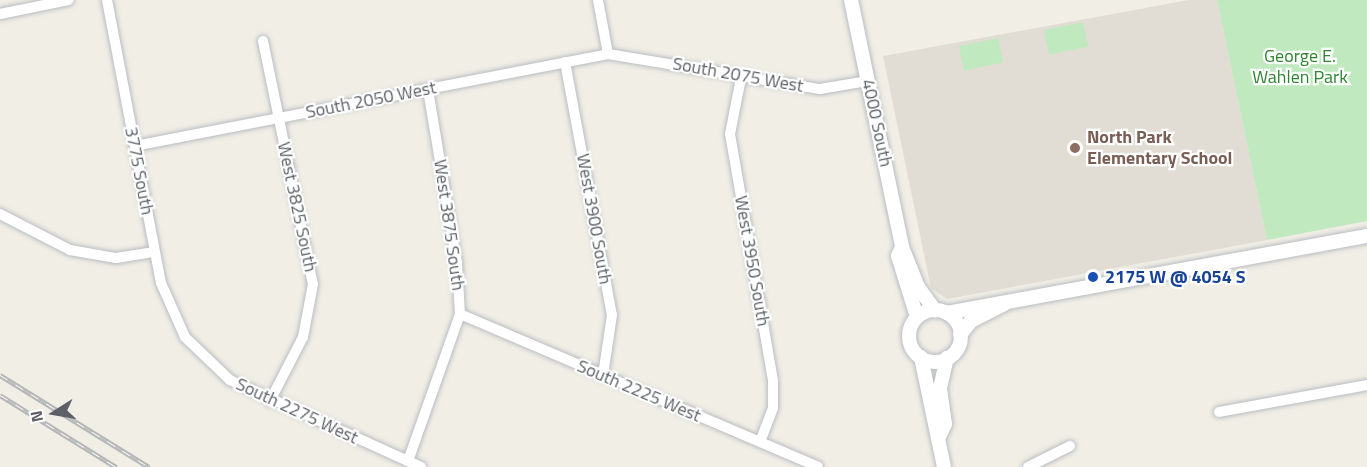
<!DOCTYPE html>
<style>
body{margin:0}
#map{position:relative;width:1367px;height:467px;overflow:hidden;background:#f0eee5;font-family:"Titillium Web",sans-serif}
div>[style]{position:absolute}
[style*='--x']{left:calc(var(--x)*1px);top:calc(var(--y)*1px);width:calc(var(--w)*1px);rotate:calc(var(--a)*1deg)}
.education>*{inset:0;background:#e1ddd4}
.green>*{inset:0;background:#c1e9c0;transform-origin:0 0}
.roads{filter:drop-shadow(0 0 2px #babdc2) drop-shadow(0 0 2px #babdc2)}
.minor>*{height:10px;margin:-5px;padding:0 5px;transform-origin:5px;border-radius:5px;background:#fff}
.tertiary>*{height:14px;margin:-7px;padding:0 7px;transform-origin:7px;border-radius:7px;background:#fff}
.tertiary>.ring{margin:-7px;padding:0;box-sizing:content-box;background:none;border:14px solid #fff;border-radius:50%}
.rail>*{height:5px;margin-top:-2.5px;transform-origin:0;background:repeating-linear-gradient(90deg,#fff 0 9px,#b6b7b8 0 18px);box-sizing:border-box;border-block:2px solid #b6b7b8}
.dots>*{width:16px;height:16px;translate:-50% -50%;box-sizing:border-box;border:3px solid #fff;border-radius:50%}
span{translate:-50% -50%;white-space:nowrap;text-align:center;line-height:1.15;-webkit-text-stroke:4.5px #fff;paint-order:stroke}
.park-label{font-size:18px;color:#2e8430}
.street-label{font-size:18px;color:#5d6167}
.education-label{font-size:18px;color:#785e54;font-weight:700}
.left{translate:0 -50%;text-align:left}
.transit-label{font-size:18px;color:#164399;font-weight:700}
.north{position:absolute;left:24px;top:383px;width:60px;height:60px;-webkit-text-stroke:4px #fff;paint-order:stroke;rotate:259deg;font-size:16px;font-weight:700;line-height:24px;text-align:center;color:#5d6167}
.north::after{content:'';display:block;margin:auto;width:21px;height:27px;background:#5d6167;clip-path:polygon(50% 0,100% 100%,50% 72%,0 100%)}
</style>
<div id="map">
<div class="education">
<div style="clip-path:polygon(1189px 0,1217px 0,1267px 240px,947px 299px,931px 288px,883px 56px)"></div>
</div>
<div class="green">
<div style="clip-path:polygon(1217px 0,1367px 0,1367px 221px,1267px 240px)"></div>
<div style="left:1083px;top:22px;width:25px;height:40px;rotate:78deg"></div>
<div style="left:998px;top:38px;width:25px;height:40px;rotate:78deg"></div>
</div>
<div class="roads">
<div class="minor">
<div style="--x:107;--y:0;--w:288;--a:79.2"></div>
<div style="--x:161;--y:283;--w:59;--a:66"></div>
<div style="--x:185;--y:337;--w:62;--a:43.7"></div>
<div style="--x:230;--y:380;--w:210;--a:24.5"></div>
<div style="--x:598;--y:0;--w:55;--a:79.5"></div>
<div style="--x:0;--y:14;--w:70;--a:-11.5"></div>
<div style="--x:263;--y:41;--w:248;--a:78.4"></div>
<div style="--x:313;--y:284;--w:54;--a:100.7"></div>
<div style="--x:303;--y:337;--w:72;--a:117.3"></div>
<div style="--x:565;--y:62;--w:257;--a:79.5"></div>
<div style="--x:612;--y:315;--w:61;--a:98.5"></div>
<div style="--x:741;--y:78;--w:57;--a:101.1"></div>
<div style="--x:730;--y:134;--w:251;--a:80.1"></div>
<div style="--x:773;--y:381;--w:27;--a:90"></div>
<div style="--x:773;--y:408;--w:36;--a:111"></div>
<div style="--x:135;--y:146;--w:482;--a:-11"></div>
<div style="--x:608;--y:54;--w:215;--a:9.4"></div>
<div style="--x:820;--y:89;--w:49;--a:-9.5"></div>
<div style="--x:0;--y:214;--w:79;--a:27.2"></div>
<div style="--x:70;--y:250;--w:47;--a:9.9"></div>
<div style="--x:116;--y:258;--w:39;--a:-9"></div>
<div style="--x:460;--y:314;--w:389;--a:23.1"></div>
<div style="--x:1219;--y:412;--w:150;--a:-10.3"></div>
<div style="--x:408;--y:461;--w:156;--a:-70.5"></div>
<div style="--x:460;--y:314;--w:51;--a:-93.4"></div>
<div style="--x:457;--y:263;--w:176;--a:-99.5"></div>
<div style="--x:1028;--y:467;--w:47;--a:-26.6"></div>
</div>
<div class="tertiary">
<div style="--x:851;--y:0;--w:252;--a:78.3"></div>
<div style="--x:902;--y:247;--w:43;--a:68.2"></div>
<div style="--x:918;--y:287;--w:29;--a:54"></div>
<div style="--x:902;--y:247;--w:10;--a:114"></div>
<div style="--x:898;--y:256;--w:64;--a:72.7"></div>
<div class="ring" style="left:909px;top:310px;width:38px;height:38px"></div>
<div style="--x:947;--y:313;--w:427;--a:-10.4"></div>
<div style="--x:960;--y:335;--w:18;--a:-52"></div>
<div style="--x:971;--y:321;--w:38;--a:-27"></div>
<div style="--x:921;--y:357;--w:112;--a:78.2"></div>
<div style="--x:940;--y:435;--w:12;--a:-66"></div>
<div style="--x:945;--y:424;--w:36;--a:-98"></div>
<div style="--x:940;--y:388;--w:31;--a:-77"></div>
</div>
</div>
<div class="rail">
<div style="--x:0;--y:375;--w:175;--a:31.7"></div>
<div style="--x:0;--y:395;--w:137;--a:31.8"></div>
</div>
<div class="dots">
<div style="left:1075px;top:148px;background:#8d6e63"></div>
<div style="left:1093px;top:277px;background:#1a4fb4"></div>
</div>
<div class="park-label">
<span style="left:1300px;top:67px">George E.<br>Wahlen Park</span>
</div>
<div class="street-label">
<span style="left:738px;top:75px;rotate:10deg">South 2075 West</span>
<span style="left:371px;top:100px;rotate:-11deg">South 2050 West</span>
<span style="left:877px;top:123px;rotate:78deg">4000 South</span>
<span style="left:139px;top:171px;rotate:79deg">3775 South</span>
<span style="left:297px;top:207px;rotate:78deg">West 3825 South</span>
<span style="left:594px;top:219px;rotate:80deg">West 3900 South</span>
<span style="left:449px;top:225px;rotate:82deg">West 3875 South</span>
<span style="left:752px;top:261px;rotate:80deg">West 3950 South</span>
<span style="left:639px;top:391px;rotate:23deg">South 2225 West</span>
<span style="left:297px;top:411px;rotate:25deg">South 2275 West</span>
</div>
<div class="education-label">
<span class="left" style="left:1087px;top:148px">North Park<br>Elementary School</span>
</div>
<div class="transit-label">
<span class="left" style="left:1105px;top:277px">2175 W @ 4054 S</span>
</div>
<div class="north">N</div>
</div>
